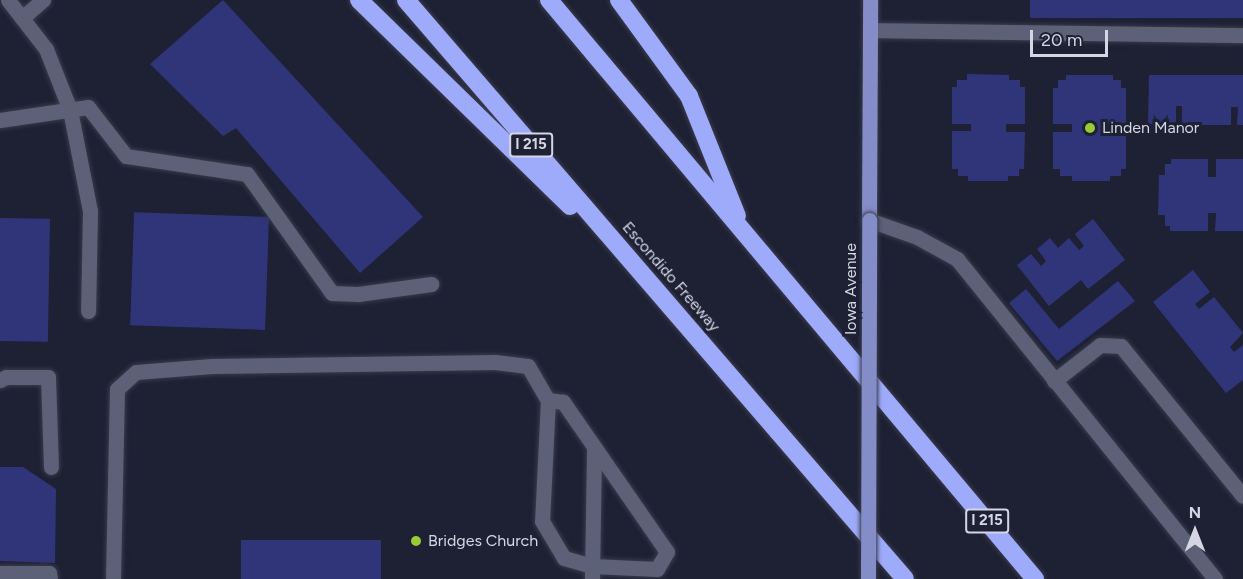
<!DOCTYPE html>
<style>
body{margin:0}
#map{position:relative;width:1243px;height:579px;overflow:hidden;background:#1e2134;font-family:Figtree,sans-serif}
div>[style]{position:absolute}
[style*='--x']{left:calc(var(--x)*1px);top:calc(var(--y)*1px);width:calc(var(--w)*1px);rotate:calc(var(--a)*1deg)}
.building>*{inset:0;background:#30357a;transform-origin:0 0}
.roads{filter:drop-shadow(0 0 2px #393b4b) drop-shadow(0 0 2px #393b4b)}
.minor>*{height:15px;margin:-7.5px;padding:0 7.5px;transform-origin:7.5px;border-radius:7.5px;background:#5d6178}
.major>*{height:15px;margin:-7.5px;padding:0 7.5px;transform-origin:7.5px;border-radius:7.5px;background:#848dc7}
.highway>*{height:18px;margin:-9px;padding:0 9px;transform-origin:9px;border-radius:9px;background:#9eabfb}
.bridges{filter:drop-shadow(0 0 2px #393b4b) drop-shadow(0 0 2px #393b4b)}
.major-bridge>*{height:15px;margin:-7.5px;padding:0 7.5px;transform-origin:7.5px;border-radius:7.5px;background:#848dc7}
.dots>*{width:16px;height:16px;translate:-50% -50%;box-sizing:border-box;border:3px solid #1e2134;border-radius:50%}
span{translate:-50% -50%;white-space:nowrap;text-align:center;line-height:1.15;-webkit-text-stroke:6px #1e2134;paint-order:stroke}
.shield-label span{padding:2px 4px;background:#1e2134;border:2px solid;border-radius:4px;-webkit-text-stroke-width:0}
.shield-label{font-size:15px;color:#d4d6e3;font-weight:700}
.poi-label{font-size:16px;color:#d4d6e3}
.left{translate:0 -50%;text-align:left}
.street-label{font-size:16px;color:#d4d6e3}
.north{position:absolute;left:1165px;top:501px;width:60px;height:60px;-webkit-text-stroke:4px #1e2134;paint-order:stroke;rotate:0deg;font-size:16px;font-weight:700;line-height:24px;text-align:center;color:#d4d6e3}
.north::after{content:'';display:block;margin:auto;width:21px;height:27px;background:#d4d6e3;clip-path:polygon(50% 0,100% 100%,50% 72%,0 100%)}
.scale{position:absolute;left:1030px;top:30px;width:78px;height:27px;box-sizing:border-box;border:3px solid #d4d6e3;border-top:0;padding-left:8px;font-size:18px;line-height:21px;white-space:nowrap;color:#d4d6e3;-webkit-text-stroke:4px #1e2134;paint-order:stroke}
</style>
<div id="map">
<div class="building">
<div style="clip-path:polygon(223px 0,423px 217px,360px 273px,236px 128px,223px 136px,150px 64px)"></div>
<div style="left:1030px;top:0;width:213px;height:18px"></div>
<div style="clip-path:polygon(967px 74px,1009px 75px,1009px 80px,1020px 80px,1020px 87px,1025px 87px,1025px 124px,1006px 124px,1006px 132px,1025px 132px,1024px 169px,1019px 169px,1019px 176px,1008px 176px,1008px 181px,968px 181px,968px 176px,958px 176px,958px 169px,952px 169px,952px 131px,971px 131px,971px 124px,952px 124px,952px 87px,957px 87px,957px 80px,967px 80px)"></div>
<div style="clip-path:polygon(1066px 75px,1113px 75px,1113px 80px,1121px 80px,1121px 88px,1126px 88px,1126px 124px,1108px 124px,1108px 132px,1126px 132px,1126px 169px,1121px 169px,1121px 176px,1110px 176px,1110px 181px,1072px 181px,1072px 176px,1060px 176px,1060px 169px,1053px 169px,1053px 132px,1072px 132px,1072px 124px,1053px 124px,1053px 88px,1058px 88px,1058px 80px,1066px 80px)"></div>
<div style="clip-path:polygon(1149px 75px,1243px 75px,1243px 125px,1237px 125px,1238px 107px,1231px 107px,1231px 125px,1182px 125px,1182px 106px,1176px 106px,1176px 125px,1148px 124px)"></div>
<div style="clip-path:polygon(1171px 159px,1208px 159px,1208px 177px,1216px 177px,1216px 159px,1243px 159px,1243px 231px,1215px 231px,1216px 213px,1208px 213px,1208px 231px,1170px 231px,1170px 226px,1165px 226px,1165px 215px,1158px 215px,1159px 175px,1165px 175px,1165px 164px,1171px 164px)"></div>
<div style="left:269px;top:217px;width:113px;height:135px;rotate:92deg"></div>
<div style="left:0;top:218px;width:50px;height:123px;rotate:1deg"></div>
<div style="clip-path:polygon(1093px 219px,1125px 260px,1088px 289px,1081px 280px,1049px 306px,1017px 265px,1031px 254px,1041px 266px,1046px 261px,1037px 249px,1050px 238px,1058px 248px,1069px 238px,1079px 250px,1084px 246px,1075px 234px)"></div>
<div style="clip-path:polygon(1193px 270px,1210px 292px,1195px 304px,1199px 309px,1214px 297px,1243px 333px,1230px 347px,1234px 352px,1243px 345px,1243px 380px,1226px 393px,1153px 302px)"></div>
<div style="clip-path:polygon(1118px 281px,1135px 301px,1057px 361px,1009px 303px,1026px 289px,1059px 329px)"></div>
<div style="clip-path:polygon(0 467px,23px 467px,56px 489px,55px 563px,0 561px)"></div>
<div style="left:241px;top:540px;width:140px;height:39px"></div>
</div>
<div class="roads">
<div class="minor">
<div style="--x:8;--y:0;--w:62;--a:52.2"></div>
<div style="--x:46;--y:49;--w:66;--a:68.5"></div>
<div style="--x:70;--y:110;--w:103;--a:78.8"></div>
<div style="--x:90;--y:211;--w:100;--a:91.1"></div>
<div style="--x:22;--y:18;--w:28;--a:-41"></div>
<div style="--x:870;--y:30;--w:373;--a:0.8"></div>
<div style="--x:0;--y:120;--w:89;--a:-8.4"></div>
<div style="--x:88;--y:107;--w:62;--a:52.2"></div>
<div style="--x:126;--y:156;--w:122;--a:8.5"></div>
<div style="--x:247;--y:174;--w:146;--a:54.5"></div>
<div style="--x:332;--y:293;--w:26;--a:2"></div>
<div style="--x:358;--y:294;--w:74;--a:-7.8"></div>
<div style="--x:869;--y:220;--w:51;--a:19.5"></div>
<div style="--x:917;--y:237;--w:46;--a:28.8"></div>
<div style="--x:957;--y:259;--w:411;--a:51.1"></div>
<div style="--x:0;--y:380;--w:7;--a:-27"></div>
<div style="--x:6;--y:377;--w:42;--a:0"></div>
<div style="--x:48;--y:377;--w:90;--a:88.1"></div>
<div style="--x:1054;--y:381;--w:58;--a:-38"></div>
<div style="--x:1100;--y:345;--w:21;--a:3"></div>
<div style="--x:1121;--y:346;--w:193;--a:50.9"></div>
<div style="--x:0;--y:573;--w:49;--a:0"></div>
<div style="--x:49;--y:573;--w:6;--a:81"></div>
<div style="--x:113;--y:579;--w:190;--a:-88.8"></div>
<div style="--x:117;--y:389;--w:25;--a:-42"></div>
<div style="--x:136;--y:372;--w:76;--a:-4.5"></div>
<div style="--x:212;--y:366;--w:283;--a:-0.8"></div>
<div style="--x:495;--y:362;--w:33;--a:7"></div>
<div style="--x:528;--y:366;--w:39;--a:60"></div>
<div style="--x:548;--y:400;--w:121;--a:92.8"></div>
<div style="--x:542;--y:521;--w:43;--a:59.3"></div>
<div style="--x:564;--y:558;--w:29;--a:16"></div>
<div style="--x:592;--y:566;--w:65;--a:2.6"></div>
<div style="--x:657;--y:569;--w:20;--a:-60"></div>
<div style="--x:667;--y:552;--w:183;--a:-124.7"></div>
<div style="--x:563;--y:402;--w:15;--a:-172"></div>
<div style="--x:592;--y:579;--w:130;--a:-89.1"></div>
</div>
<div class="major">
<div style="--x:869;--y:220;--w:220;--a:-89.7"></div>
</div>
<div class="highway">
<div style="--x:359;--y:0;--w:295;--a:44.3"></div>
<div style="--x:406;--y:0;--w:764;--a:49.24"></div>
<div style="--x:549;--y:0;--w:756;--a:49.99"></div>
<div style="--x:619;--y:0;--w:119;--a:53.9"></div>
<div style="--x:689;--y:96;--w:129;--a:68.2"></div>
</div>
</div>
<div class="bridges">
<div class="major-bridge">
<div style="--x:868;--y:579;--w:359;--a:-89.8"></div>
</div>
</div>
<div class="dots">
<div style="left:1090px;top:128px;background:#9acb34"></div>
<div style="left:416px;top:541px;background:#9acb34"></div>
</div>
<div class="shield-label">
<span style="left:531px;top:145px">I 215</span>
<span style="left:987px;top:521px">I 215</span>
</div>
<div class="poi-label">
<span class="left" style="left:1102px;top:128px">Linden Manor</span>
<span class="left" style="left:428px;top:541px">Bridges Church</span>
</div>
<div class="street-label">
<span style="left:671px;top:277px;rotate:49deg">Escondido Freeway</span>
<span style="left:851px;top:289px;rotate:-90deg">Iowa Avenue</span>
</div>
<div class="north">N</div>
<div class="scale">20 m</div>
</div>
